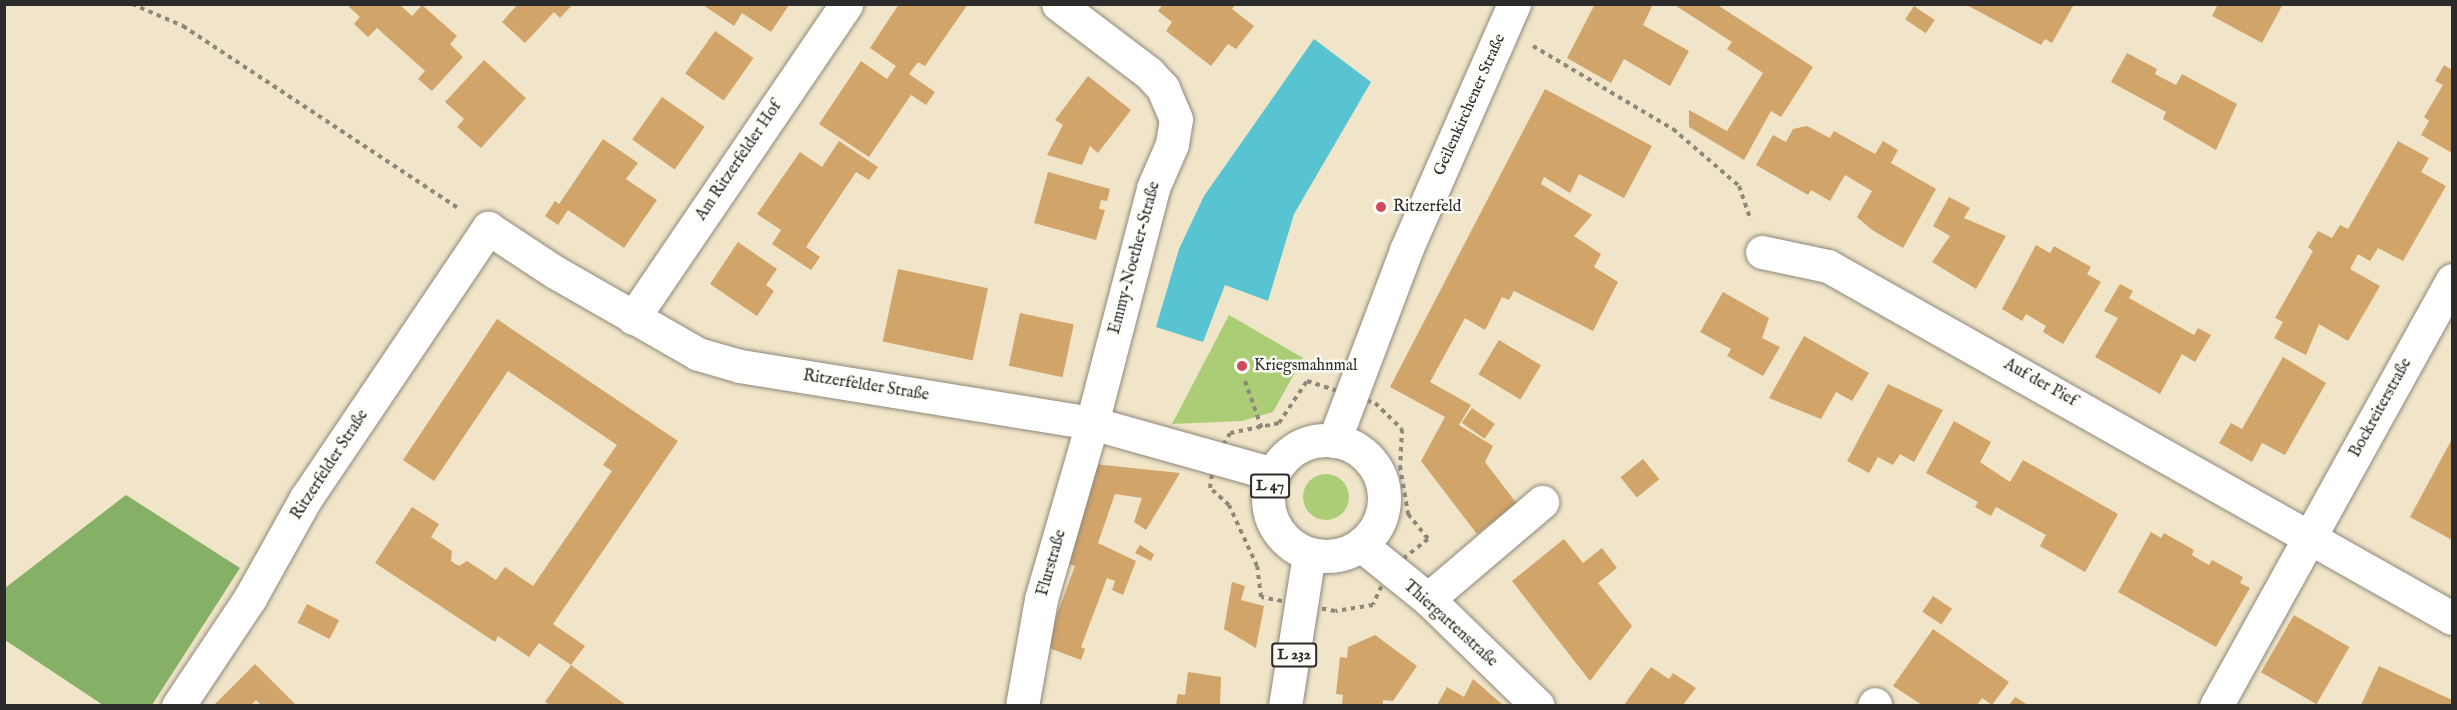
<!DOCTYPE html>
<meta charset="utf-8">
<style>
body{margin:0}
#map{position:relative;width:2457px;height:710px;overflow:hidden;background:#f1e5c9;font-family:"IM FELL English",serif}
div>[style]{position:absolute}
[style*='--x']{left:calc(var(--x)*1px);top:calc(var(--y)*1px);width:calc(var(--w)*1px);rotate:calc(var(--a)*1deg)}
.green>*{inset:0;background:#aacd76}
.round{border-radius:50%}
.forest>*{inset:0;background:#87b067}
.water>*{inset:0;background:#58c4d2}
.building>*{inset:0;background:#d1a46a;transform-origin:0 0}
.path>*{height:4px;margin-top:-2px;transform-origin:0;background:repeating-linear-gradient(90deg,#8e887a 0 4.5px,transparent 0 9px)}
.roads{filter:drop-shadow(0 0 2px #8e887a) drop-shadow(0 0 2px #8e887a)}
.minor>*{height:33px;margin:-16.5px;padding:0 16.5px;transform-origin:16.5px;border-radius:16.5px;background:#fff}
.major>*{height:33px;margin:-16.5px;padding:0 16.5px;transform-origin:16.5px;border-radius:16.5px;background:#fff}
.major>.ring{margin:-16.5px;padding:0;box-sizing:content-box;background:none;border:33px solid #fff;border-radius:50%}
.dots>*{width:16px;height:16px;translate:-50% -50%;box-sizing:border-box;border:3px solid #fdfcf7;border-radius:50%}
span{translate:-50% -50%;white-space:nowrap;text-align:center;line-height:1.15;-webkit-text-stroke:5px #fdfcf7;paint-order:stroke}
.shield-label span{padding:2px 4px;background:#fdfcf7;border:2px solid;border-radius:4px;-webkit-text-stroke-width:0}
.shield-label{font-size:15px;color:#2b2b2b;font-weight:700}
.street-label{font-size:16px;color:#2b2b2b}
.poi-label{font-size:16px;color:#2b2b2b}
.left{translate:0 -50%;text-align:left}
.frame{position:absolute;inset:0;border:6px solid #2b2b2b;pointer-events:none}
</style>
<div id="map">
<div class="green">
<div style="clip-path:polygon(1229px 315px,1303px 358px,1273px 412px,1242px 421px,1172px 424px)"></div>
<div class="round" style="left:1303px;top:474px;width:46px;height:46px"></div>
</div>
<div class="forest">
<div style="clip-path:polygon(126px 495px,240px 568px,152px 705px,103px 705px,5px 640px,5px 588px)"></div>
</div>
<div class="water">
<div style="clip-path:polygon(1314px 39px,1371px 82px,1294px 214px,1268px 301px,1225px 285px,1203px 342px,1156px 327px,1179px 249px,1204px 196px)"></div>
</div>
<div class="building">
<div style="clip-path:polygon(346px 4px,399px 4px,412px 16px,422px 5px,457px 36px,450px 44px,463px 57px,432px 91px,418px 79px,425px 71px,377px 28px,368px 37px,354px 24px,360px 17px)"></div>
<div style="clip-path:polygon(518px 4px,573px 4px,560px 18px,554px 12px,525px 43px,502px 22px)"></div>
<div style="clip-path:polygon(899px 4px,968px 4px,925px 66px,918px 62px,909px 74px,935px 92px,926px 105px,911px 95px,869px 157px,819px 124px,861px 61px,887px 79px,896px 66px,870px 48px)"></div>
<div style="clip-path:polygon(1163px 4px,1236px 4px,1232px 9px,1254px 26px,1236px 49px,1228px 44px,1211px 66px,1166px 31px,1172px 22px,1158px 11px)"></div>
<div style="clip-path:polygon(1595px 4px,1653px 4px,1643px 25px,1689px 51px,1670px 86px,1624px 59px,1611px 83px,1567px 58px)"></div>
<div style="clip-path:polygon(1673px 4px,1716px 4px,1813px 67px,1781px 117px,1771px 111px,1744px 160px,1689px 127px,1689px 110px,1727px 131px,1763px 73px,1727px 49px,1732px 42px)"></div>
<div style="clip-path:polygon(1965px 4px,2071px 4px,2073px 6px,2052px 43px,2045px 39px,2041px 45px)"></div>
<div style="clip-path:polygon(2218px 4px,2283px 4px,2262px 43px,2212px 16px)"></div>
<div style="clip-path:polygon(703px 5px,789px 5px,771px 32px,742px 13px,734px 26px)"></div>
<div style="left:1914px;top:6px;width:25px;height:16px;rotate:34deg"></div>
<div style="left:715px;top:31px;width:47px;height:52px;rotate:35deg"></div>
<div style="clip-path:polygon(2127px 53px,2157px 69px,2155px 74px,2176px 85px,2182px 74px,2237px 104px,2216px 150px,2163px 119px,2166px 112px,2111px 82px)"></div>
<div style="clip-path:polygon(484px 60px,526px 98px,481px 148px,457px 127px,464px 119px,445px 102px)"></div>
<div style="clip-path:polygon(2444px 65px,2452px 70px,2452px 153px,2421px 135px,2429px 121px,2424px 117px,2443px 85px,2435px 81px)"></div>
<div style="clip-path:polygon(1088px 76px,1131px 110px,1098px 153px,1090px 146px,1082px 165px,1047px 155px,1063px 125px,1055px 120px)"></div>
<div style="clip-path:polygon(1545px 89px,1652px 146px,1624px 198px,1579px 174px,1570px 193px,1544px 177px,1541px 184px,1592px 215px,1574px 236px,1601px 254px,1594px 267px,1618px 282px,1593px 331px,1514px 291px,1509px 300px,1502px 297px,1485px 330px,1465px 318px,1430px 382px,1471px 405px,1459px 425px,1493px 446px,1485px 462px,1517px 504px,1477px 534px,1421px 461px,1445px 417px,1390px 387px)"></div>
<div style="left:662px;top:97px;width:52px;height:52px;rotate:35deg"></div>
<div style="clip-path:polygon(1807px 126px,1830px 138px,1834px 131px,1875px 154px,1883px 141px,1898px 150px,1891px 163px,1936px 189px,1903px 248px,1872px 230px,1857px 217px,1872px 191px,1845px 175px,1830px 201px,1811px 190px,1808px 195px,1756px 165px,1773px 135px,1786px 142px,1793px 129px)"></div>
<div style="clip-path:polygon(603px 139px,638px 163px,626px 179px,657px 200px,624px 248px,568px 210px,558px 225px,545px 216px,555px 201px,559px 204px)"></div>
<div style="clip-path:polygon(839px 141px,878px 167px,869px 180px,856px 172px,806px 247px,820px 257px,811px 270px,772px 244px,781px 230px,757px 214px,800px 152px,822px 167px)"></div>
<div style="clip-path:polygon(2398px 141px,2429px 158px,2421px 172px,2446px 186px,2403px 261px,2378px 248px,2370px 261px,2358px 254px,2350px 269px,2380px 286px,2348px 341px,2319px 324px,2306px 355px,2274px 338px,2283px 322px,2275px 318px,2313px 251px,2308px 247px,2318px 231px,2332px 238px,2340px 225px,2348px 229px)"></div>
<div style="clip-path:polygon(1048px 172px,1110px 189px,1107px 201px,1101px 200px,1099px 209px,1105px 210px,1096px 240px,1034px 223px)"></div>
<div style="clip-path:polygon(1949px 197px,1970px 208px,1964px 218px,2006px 236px,1976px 289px,1932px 262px,1950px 236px,1933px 226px)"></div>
<div style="clip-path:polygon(738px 242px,777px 269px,766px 285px,774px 291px,757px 316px,710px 284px)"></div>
<div style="clip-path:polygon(2036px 245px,2050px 253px,2054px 246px,2091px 267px,2087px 274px,2101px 282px,2063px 344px,2043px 332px,2046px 326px,2026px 314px,2022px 321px,2002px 309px)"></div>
<div style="left:898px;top:269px;width:92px;height:74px;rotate:12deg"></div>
<div style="clip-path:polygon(2120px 284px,2133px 291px,2129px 298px,2194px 335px,2198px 328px,2211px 335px,2195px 362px,2182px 354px,2160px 394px,2095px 357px,2118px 318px,2104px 311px)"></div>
<div style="clip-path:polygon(1723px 292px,1769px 318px,1762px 338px,1780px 347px,1763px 376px,1727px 356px,1731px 349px,1700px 332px)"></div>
<div style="left:1020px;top:313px;width:55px;height:54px;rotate:12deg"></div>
<div style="clip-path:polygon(497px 319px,678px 441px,553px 624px,585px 646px,571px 665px,539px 643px,529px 657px,498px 636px,495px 642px,375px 563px,412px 507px,439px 524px,431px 537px,452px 551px,451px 561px,459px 566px,467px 561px,496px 580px,505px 567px,533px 586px,612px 471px,603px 465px,617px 445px,508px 371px,434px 481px,403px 460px)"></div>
<div style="clip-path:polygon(1804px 336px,1869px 373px,1852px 401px,1836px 392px,1821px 419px,1769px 398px)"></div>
<div style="left:1499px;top:340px;width:49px;height:40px;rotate:31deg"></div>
<div style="clip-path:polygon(2283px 357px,2326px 383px,2285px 455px,2262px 443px,2252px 462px,2219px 443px,2231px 423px,2242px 429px)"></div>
<div style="clip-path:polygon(1888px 384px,1943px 410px,1914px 462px,1900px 454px,1893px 465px,1878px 457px,1869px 473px,1847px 461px)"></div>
<div style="left:1472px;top:408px;width:28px;height:18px;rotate:35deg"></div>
<div style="clip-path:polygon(1954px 421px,1991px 442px,1980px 462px,2010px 482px,2023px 460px,2118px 514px,2085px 572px,2040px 546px,2046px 535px,1996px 507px,1991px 516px,1975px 507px,1978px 502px,1926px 473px)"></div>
<div style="clip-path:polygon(2452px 439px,2452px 540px,2410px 517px)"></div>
<div style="left:1643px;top:459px;width:26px;height:29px;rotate:51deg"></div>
<div style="clip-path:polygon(1094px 464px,1180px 473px,1146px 530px,1134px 522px,1142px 498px,1115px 494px,1098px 543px,1136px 561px,1123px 595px,1112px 590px,1115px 581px,1107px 578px,1081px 647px,1085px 649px,1081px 660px,1049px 648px,1053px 625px,1075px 566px,1064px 562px)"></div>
<div style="clip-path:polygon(2151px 532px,2161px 538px,2164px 533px,2194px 550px,2192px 555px,2200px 560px,2209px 565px,2212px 560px,2243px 577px,2240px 583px,2250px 588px,2216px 647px,2118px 592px)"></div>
<div style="clip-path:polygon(1564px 539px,1583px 563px,1602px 548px,1617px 568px,1598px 583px,1632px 626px,1590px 681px,1512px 581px)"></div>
<div style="clip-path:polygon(1140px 545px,1154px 554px,1151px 561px,1135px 553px)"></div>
<div style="clip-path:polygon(1232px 582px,1245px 586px,1241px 600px,1264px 606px,1256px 648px,1224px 629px)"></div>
<div style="left:1933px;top:596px;width:23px;height:19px;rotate:34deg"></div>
<div style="left:307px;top:604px;width:36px;height:21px;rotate:27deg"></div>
<div style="left:2294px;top:615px;width:64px;height:66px;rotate:30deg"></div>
<div style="clip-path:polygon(1933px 629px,2009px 682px,1992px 705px,1982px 698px,1977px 705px,1922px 705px,1893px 686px)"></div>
<div style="clip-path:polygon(1375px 635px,1417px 666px,1393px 701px,1383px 700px,1383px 705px,1342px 705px,1343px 695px,1336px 694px,1340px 657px,1347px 658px,1348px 647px)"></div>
<div style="clip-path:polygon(255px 664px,296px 705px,261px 705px,256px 700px,251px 705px,214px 705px)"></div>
<div style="clip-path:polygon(571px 665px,626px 705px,550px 705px,545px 702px)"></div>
<div style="clip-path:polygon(2379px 666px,2452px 700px,2452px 705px,2361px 705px)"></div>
<div style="clip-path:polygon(1651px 667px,1669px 679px,1673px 673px,1696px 688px,1683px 705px,1624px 705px)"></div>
<div style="clip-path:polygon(1188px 672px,1221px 677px,1220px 705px,1176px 705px,1178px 694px,1185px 695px)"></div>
<div style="clip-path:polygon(1473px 679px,1503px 705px,1437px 705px,1447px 687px,1464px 697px)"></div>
<div style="clip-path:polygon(2015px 697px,2028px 705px,2009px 705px)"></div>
</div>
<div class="path">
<div style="--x:132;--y:4;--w:56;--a:23.3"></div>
<div style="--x:183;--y:26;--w:332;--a:33.5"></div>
<div style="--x:1533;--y:46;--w:163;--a:30.7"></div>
<div style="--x:1673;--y:129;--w:87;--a:40.8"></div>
<div style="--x:1739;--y:186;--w:36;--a:71"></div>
<div style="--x:1245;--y:381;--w:51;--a:70.5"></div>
<div style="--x:1307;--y:381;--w:71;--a:17.9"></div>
<div style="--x:1375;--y:403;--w:37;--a:44"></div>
<div style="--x:1402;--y:429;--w:37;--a:93"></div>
<div style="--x:1400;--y:466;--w:49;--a:80.5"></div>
<div style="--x:1408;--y:514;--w:32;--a:51"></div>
<div style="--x:1428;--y:539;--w:50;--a:141.5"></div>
<div style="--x:1389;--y:570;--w:38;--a:115"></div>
<div style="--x:1373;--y:605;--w:38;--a:171"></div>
<div style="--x:1335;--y:611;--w:75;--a:-169.3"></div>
<div style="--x:1261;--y:597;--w:31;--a:-97"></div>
<div style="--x:1257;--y:566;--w:67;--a:-114.7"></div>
<div style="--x:1229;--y:505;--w:25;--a:-138"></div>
<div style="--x:1210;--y:488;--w:28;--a:-82"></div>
<div style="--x:1214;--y:460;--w:31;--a:-59"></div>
<div style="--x:1230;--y:433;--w:50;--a:-11.5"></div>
<div style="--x:1279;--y:423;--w:50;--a:-56.3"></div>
</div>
<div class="roads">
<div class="minor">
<div style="--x:1762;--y:252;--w:67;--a:12"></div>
<div style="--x:1828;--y:266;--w:716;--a:29.43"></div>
<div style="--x:633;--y:318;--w:379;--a:-55.8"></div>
<div style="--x:1428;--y:599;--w:150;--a:-40.4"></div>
<div style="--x:178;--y:706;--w:130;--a:-56.3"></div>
<div style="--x:250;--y:598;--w:115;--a:-60.8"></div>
<div style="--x:306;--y:498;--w:326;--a:-56"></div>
<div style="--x:488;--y:228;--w:80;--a:33.3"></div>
<div style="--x:555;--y:272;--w:165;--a:29.8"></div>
<div style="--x:698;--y:354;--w:44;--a:15.9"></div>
<div style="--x:740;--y:366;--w:357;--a:9.2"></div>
<div style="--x:1092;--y:423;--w:188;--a:15.7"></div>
<div style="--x:1022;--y:706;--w:109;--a:-79.9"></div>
<div style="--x:1041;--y:599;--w:183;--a:-73.8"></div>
<div style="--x:1092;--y:423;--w:243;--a:-75.4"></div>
<div style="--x:1153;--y:188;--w:48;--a:-66.6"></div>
<div style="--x:1172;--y:144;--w:25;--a:-81"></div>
<div style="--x:1176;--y:119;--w:34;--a:-113"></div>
<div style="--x:1163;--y:88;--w:21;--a:-133"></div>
<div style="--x:1149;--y:73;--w:114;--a:-142.8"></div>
<div style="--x:1874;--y:706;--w:2;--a:-63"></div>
<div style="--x:2216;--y:706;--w:487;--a:-61"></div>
</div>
<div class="major">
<div class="ring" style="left:1268px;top:440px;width:83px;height:83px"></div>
<div style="--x:1334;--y:441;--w:204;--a:-69.3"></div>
<div style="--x:1406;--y:250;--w:269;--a:-66.3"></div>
<div style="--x:1361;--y:545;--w:86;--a:38.9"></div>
<div style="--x:1428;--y:599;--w:153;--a:44.2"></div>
<div style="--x:1285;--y:706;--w:154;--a:-81"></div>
</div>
</div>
<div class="dots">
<div style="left:1381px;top:207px;background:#d1495b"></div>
<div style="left:1242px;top:366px;background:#d1495b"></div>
</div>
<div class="shield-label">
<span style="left:1270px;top:486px">L 47</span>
<span style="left:1294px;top:655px">L 232</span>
</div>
<div class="street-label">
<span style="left:1470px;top:105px;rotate:-66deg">Geilenkirchener Straße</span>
<span style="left:739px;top:161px;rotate:-56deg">Am Ritzerfelder Hof</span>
<span style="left:1135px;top:258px;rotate:-75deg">Emmy-Noether-Straße</span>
<span style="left:2040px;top:383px;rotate:29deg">Auf der Pief</span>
<span style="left:866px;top:386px;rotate:9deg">Ritzerfelder Straße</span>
<span style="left:2381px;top:408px;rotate:-61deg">Bockreiterstraße</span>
<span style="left:330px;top:465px;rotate:-57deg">Ritzerfelder Straße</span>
<span style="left:1052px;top:563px;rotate:-74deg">Flurstraße</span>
<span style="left:1450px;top:624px;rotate:42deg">Thiergartenstraße</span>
</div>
<div class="poi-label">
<span class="left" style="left:1393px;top:207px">Ritzerfeld</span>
<span class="left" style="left:1254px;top:366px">Kriegsmahnmal</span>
</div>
<div class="frame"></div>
</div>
